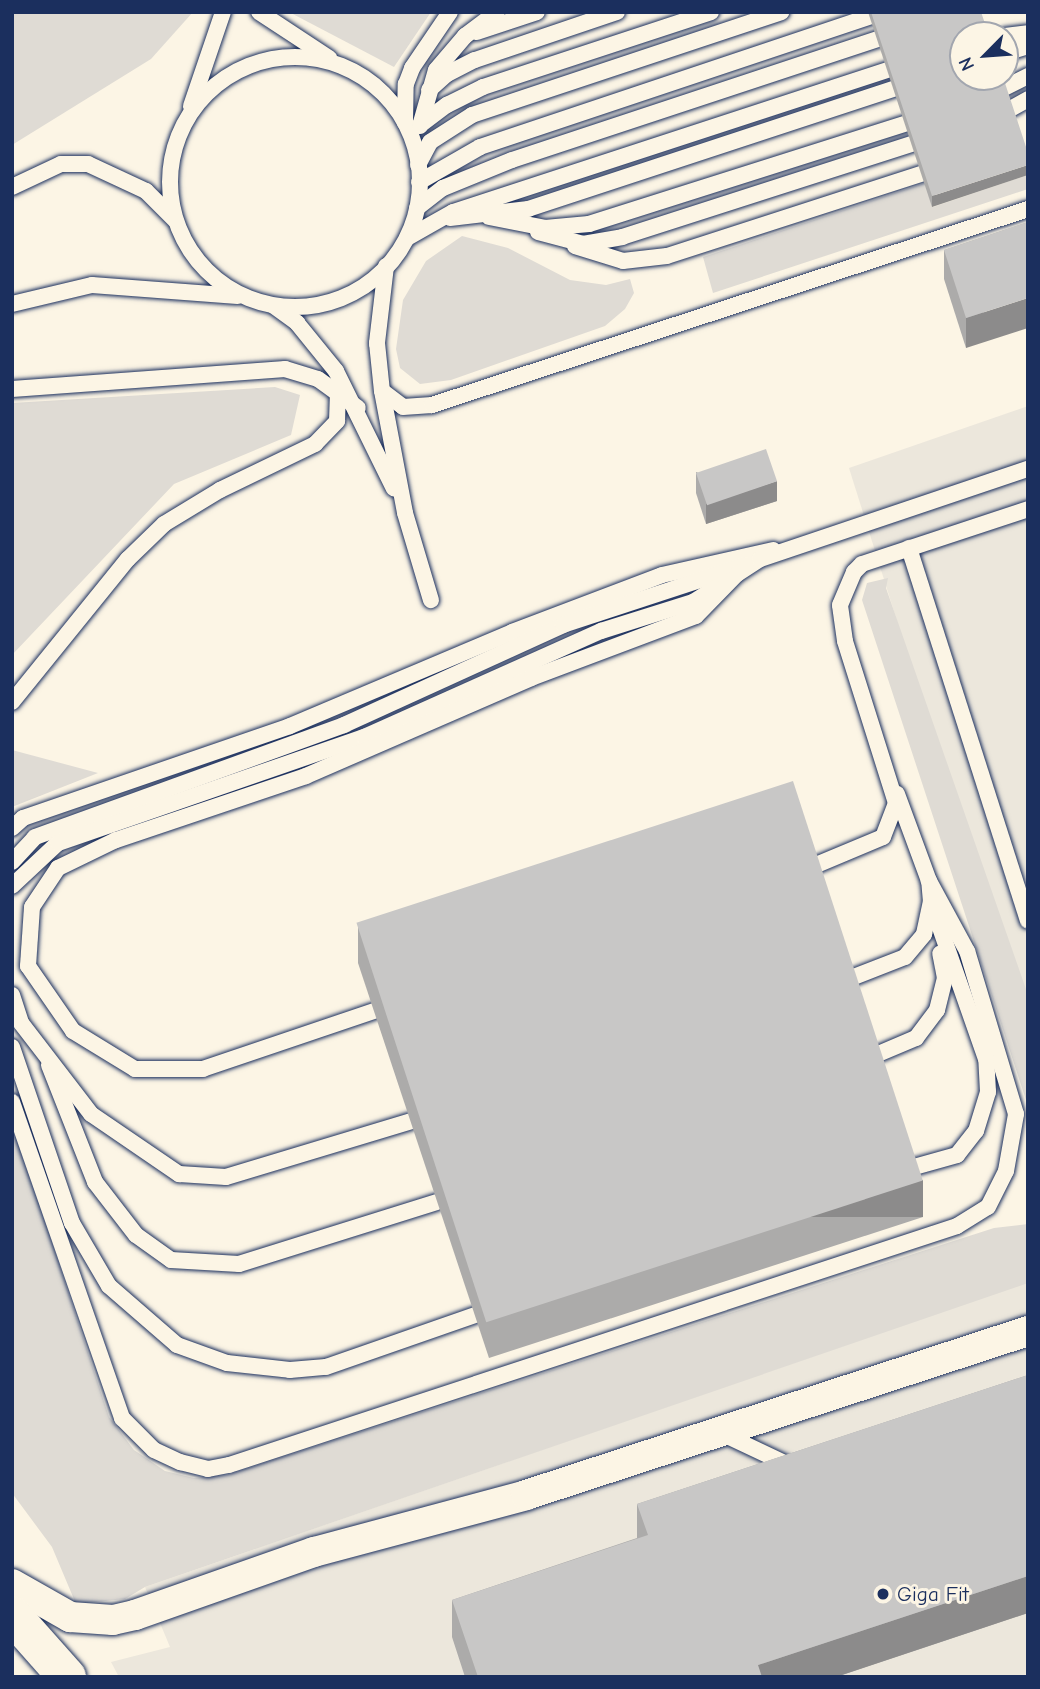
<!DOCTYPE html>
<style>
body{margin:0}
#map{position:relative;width:1040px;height:1689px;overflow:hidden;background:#fcf5e5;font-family:"Comic Neue",sans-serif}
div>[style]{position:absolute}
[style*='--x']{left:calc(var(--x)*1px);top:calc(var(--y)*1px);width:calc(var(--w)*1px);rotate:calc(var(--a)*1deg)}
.built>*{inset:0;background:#ece7dc}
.green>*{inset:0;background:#dfdbd4}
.roads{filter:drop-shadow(0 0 2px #1b2f5e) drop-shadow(0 0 2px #1b2f5e)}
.lane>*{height:16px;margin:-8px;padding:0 8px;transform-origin:8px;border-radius:8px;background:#fcf5e5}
.lane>.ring{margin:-8px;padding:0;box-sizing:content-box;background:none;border:16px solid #fcf5e5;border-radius:50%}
.street>*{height:30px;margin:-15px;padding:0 15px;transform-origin:15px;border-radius:15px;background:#fcf5e5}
.secondary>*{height:38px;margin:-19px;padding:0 19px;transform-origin:19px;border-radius:19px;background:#fcf5e5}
.wall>*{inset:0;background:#acabaa}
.shaded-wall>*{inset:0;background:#8c8b8b;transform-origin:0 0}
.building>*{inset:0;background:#c8c7c6;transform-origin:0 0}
.dots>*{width:19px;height:19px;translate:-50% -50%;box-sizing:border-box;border:4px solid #fcf5e5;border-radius:50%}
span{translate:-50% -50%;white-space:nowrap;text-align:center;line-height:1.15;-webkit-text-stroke:6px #fcf5e5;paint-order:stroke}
.poi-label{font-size:21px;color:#1b2f5e}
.left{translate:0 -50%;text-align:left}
.frame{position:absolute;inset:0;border:14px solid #1b2f5e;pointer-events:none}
.north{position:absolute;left:949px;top:21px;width:70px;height:70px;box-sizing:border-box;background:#fcf5e5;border:2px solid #a2a6af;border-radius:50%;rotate:245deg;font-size:19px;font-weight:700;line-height:28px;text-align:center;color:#1b2f5e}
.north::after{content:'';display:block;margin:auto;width:24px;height:32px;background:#1b2f5e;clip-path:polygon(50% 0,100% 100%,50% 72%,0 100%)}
</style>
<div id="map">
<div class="built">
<div style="clip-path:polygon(1028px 406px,1028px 1038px,849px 468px)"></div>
<div style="clip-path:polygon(1028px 1282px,1028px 1677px,119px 1677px,111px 1662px,170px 1647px,145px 1587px)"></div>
</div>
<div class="green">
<div style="clip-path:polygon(12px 12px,193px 12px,151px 59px,12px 145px)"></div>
<div style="clip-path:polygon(289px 12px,431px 12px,394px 67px)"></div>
<div style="clip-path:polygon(1028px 175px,1028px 189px,713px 293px,703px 257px,925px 183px,933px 207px)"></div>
<div style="clip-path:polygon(462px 236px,508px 248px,570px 280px,606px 285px,630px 279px,634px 293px,625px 309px,605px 326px,451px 380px,420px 384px,400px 368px,396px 349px,403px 300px,426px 261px)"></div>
<div style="clip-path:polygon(275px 387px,300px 395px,291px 435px,174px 484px,12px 655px,12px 403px)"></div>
<div style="clip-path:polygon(888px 578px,886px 588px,1028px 995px,1028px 1106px,862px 600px,867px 583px)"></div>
<div style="clip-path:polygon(12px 750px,98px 773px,12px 807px)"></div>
<div style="clip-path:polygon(12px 1120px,109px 1417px,134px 1450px,165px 1471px,194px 1478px,227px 1475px,994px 1228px,1028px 1224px,1028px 1283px,145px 1587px,125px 1599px,76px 1604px,52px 1547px,12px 1493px)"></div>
</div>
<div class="roads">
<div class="lane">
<div style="--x:259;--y:12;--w:84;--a:33.3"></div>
<div style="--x:477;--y:32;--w:63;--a:-18.4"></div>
<div style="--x:1005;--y:36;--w:23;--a:-7"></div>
<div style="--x:1005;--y:53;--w:24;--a:-17"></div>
<div class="ring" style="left:170px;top:57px;width:234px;height:234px"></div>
<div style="--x:429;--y:90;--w:24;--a:-42"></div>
<div style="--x:447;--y:74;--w:31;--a:-27"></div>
<div style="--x:475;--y:60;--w:150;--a:-18.7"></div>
<div style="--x:988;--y:96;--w:45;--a:-26.6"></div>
<div style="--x:191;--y:106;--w:99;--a:-71.2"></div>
<div style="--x:996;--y:117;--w:37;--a:-29"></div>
<div style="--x:405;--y:123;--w:39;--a:-89"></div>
<div style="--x:406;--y:84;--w:17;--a:-69"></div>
<div style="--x:412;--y:68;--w:68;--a:-55.8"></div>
<div style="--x:420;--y:125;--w:34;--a:-37"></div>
<div style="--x:447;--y:105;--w:40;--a:-26.6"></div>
<div style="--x:483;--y:87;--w:240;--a:-18.2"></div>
<div style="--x:420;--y:126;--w:58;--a:-74.1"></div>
<div style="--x:436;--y:70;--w:45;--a:-49.5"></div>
<div style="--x:465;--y:36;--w:40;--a:-37"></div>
<div style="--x:418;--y:165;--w:26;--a:-62"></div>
<div style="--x:430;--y:142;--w:50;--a:-32.7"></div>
<div style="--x:472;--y:115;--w:326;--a:-18.4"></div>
<div style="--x:419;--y:182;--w:70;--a:-29.8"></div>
<div style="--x:480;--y:147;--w:425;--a:-18.5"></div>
<div style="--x:12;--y:187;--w:54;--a:-25.1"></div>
<div style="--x:61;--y:164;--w:27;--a:0"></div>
<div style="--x:88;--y:164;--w:64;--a:25"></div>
<div style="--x:146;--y:191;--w:41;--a:45"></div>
<div style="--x:417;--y:208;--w:33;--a:-38"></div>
<div style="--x:443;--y:188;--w:74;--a:-22.1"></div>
<div style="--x:512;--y:160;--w:404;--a:-18.3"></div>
<div style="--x:489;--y:217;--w:57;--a:11.1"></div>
<div style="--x:545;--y:228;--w:44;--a:-5.2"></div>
<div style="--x:589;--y:224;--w:351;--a:-17.6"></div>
<div style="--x:450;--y:218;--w:79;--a:-6.6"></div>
<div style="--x:528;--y:209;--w:403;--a:-18.2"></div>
<div style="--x:538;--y:232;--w:47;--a:14.9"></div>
<div style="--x:583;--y:244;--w:40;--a:-10"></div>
<div style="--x:622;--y:237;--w:324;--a:-17.8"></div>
<div style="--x:407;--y:238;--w:53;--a:-29.5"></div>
<div style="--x:453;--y:212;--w:478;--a:-18.1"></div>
<div style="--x:575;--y:246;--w:50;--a:17.4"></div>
<div style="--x:623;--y:261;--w:44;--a:-6.5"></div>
<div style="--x:667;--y:256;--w:289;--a:-17.9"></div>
<div style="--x:386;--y:266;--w:78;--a:96.7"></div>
<div style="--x:377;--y:343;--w:48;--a:84.1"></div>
<div style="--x:382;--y:391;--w:124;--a:79.3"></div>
<div style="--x:405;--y:513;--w:91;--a:73.4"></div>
<div style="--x:12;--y:304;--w:82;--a:-13.4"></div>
<div style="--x:92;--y:285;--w:146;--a:4.3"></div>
<div style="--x:274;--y:306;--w:29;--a:36"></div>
<div style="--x:297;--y:323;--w:62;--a:50.9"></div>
<div style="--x:336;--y:371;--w:131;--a:63.8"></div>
<div style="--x:12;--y:389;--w:274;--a:-4.2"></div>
<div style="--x:285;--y:369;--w:34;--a:17"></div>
<div style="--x:318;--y:379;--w:49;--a:35.9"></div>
<div style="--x:382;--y:391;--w:26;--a:37"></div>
<div style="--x:403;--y:407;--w:29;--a:-4"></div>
<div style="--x:432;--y:405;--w:627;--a:-18.2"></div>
<div style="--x:909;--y:548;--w:391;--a:72.3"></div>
<div style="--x:12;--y:702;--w:184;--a:-51"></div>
<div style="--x:128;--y:559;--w:50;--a:-44.2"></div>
<div style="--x:164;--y:524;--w:66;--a:-31.3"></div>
<div style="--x:220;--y:490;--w:106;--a:-25.8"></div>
<div style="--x:315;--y:444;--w:32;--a:-46"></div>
<div style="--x:337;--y:421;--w:30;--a:-88"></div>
<div style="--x:12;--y:828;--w:15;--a:-42"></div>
<div style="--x:23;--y:818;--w:282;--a:-19"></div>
<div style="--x:290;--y:726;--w:241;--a:-22.9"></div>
<div style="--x:512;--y:632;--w:160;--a:-20.8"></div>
<div style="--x:662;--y:575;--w:114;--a:-12.7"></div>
<div style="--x:12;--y:862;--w:34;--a:-47"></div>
<div style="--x:35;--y:837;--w:329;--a:-19.9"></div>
<div style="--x:344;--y:725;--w:241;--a:-24.5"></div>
<div style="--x:563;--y:625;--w:192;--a:-18.2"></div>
<div style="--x:809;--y:868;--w:80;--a:-22.7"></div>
<div style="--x:883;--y:837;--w:36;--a:-69"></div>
<div style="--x:896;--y:803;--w:170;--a:-107.5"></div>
<div style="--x:845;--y:641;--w:36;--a:-98"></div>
<div style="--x:840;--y:605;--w:36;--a:-67"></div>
<div style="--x:854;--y:572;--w:11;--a:-45"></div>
<div style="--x:862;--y:564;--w:175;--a:-18.3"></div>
<div style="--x:12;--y:886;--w:63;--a:-43.1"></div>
<div style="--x:58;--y:843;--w:324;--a:-19.1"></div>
<div style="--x:364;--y:737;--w:260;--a:-24.1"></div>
<div style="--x:601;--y:631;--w:96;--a:-17.5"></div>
<div style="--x:693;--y:602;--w:32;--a:-32"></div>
<div style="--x:846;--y:980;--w:63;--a:-21.3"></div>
<div style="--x:905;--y:957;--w:30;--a:-50"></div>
<div style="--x:924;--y:934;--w:33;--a:-78"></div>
<div style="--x:931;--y:902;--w:21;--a:-95"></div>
<div style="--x:929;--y:881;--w:93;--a:-110.2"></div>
<div style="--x:12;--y:995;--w:29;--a:72"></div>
<div style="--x:21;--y:1023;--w:115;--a:52.4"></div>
<div style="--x:91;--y:1114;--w:107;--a:34.3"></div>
<div style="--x:179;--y:1174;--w:47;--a:3.7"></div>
<div style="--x:226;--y:1177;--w:193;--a:-16.8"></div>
<div style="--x:374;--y:1011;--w:181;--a:161.3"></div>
<div style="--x:203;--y:1069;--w:68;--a:180"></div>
<div style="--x:135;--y:1069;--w:73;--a:-148.5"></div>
<div style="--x:73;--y:1031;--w:79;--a:-124.7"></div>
<div style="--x:28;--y:966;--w:59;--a:-86.1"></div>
<div style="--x:32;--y:907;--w:47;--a:-56.3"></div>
<div style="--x:58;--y:868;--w:64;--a:-25.8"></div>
<div style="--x:116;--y:840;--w:200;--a:-18.6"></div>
<div style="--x:306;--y:776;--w:245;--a:-23.5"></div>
<div style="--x:531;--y:678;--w:176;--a:-20.6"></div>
<div style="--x:696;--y:616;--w:59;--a:-45.7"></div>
<div style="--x:737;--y:574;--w:27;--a:-33"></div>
<div style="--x:760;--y:559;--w:283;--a:-18.6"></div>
<div style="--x:12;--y:1047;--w:186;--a:71.2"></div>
<div style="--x:72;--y:1223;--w:73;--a:59.6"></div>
<div style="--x:109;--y:1286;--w:90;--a:40.9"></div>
<div style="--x:177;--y:1345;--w:53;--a:19.8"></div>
<div style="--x:227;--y:1363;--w:63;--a:6.3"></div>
<div style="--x:290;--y:1370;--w:36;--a:-5"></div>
<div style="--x:326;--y:1367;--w:158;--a:-19.2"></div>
<div style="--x:871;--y:1057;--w:49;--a:-22.9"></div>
<div style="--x:916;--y:1038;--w:35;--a:-53"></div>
<div style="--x:937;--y:1010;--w:33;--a:-76"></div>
<div style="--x:945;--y:978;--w:25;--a:-101"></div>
<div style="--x:49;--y:1065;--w:126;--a:68.5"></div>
<div style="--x:95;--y:1182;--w:67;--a:52.3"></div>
<div style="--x:136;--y:1235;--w:43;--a:35.5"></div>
<div style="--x:171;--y:1260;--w:68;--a:3.4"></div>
<div style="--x:239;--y:1264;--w:207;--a:-17.4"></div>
<div style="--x:12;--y:1102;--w:335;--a:70.8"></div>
<div style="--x:122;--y:1418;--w:45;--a:45"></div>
<div style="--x:154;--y:1450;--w:29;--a:25"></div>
<div style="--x:180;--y:1462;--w:29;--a:14"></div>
<div style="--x:208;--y:1469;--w:21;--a:-11"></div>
<div style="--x:229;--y:1465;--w:766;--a:-18.17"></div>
<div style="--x:957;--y:1226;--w:36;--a:-32"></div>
<div style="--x:988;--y:1207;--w:40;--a:-63.4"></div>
<div style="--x:1006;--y:1171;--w:58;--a:-80"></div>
<div style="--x:1016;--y:1114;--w:170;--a:-106.7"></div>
<div style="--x:967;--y:951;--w:80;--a:-118.5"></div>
<div style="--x:907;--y:1169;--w:52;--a:-15.6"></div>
<div style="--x:957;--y:1155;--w:31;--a:-52"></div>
<div style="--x:976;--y:1131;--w:41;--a:-72.9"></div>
<div style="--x:988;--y:1092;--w:33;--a:-93"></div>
<div style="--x:986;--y:1059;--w:166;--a:-109.3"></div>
<div style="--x:721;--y:1433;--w:80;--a:25.3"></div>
</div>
<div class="street">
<div style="--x:12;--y:1584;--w:67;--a:29.6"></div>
<div style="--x:70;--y:1617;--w:43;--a:4"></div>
<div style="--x:113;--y:1620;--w:23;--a:-13"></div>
<div style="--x:135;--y:1615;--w:190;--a:-19.4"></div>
<div style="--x:314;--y:1552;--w:220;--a:-15"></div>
<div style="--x:526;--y:1495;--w:528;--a:-18.09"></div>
</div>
<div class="secondary">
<div style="--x:12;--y:1615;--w:83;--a:48.4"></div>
</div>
</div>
<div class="wall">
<div style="clip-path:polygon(868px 12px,981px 12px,932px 207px)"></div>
<div style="clip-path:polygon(1028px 222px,966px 348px,944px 279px,944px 250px)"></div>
<div style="clip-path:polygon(696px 472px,777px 501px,706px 524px,696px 493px)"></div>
<div style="clip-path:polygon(358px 926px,923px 1217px,489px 1358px,358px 963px)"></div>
<div style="clip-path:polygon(1028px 1375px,1028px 1613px,836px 1677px,465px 1677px,452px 1637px,452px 1600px,637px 1538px,637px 1504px)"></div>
</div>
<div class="shaded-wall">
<div style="clip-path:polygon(1028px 165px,1028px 175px,932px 207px,932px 196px)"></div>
<div style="clip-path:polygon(1028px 298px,1028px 328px,966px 348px,966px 318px)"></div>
<div style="clip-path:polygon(777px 481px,777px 501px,706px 524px,706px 504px)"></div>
<div style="left:923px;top:1180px;width:37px;height:456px;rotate:90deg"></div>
<div style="clip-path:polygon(1028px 1576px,1028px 1613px,836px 1677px,758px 1677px,758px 1665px)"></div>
</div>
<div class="building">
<div style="clip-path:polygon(871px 12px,981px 12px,989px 35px,963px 35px,963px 77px,1003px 77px,1028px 153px,1028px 165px,932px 196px)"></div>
<div style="clip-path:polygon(1028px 222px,1028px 298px,966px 318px,944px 250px)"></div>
<div style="left:766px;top:449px;width:34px;height:74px;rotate:71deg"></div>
<div style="left:793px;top:781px;width:420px;height:459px;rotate:72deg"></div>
<div style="clip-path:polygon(1028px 1375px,1028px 1576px,758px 1665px,762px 1677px,478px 1677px,452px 1600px,648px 1535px,637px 1504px)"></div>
</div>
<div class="dots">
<div style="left:883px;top:1594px;background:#1b2f5e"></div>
</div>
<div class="poi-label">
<span class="left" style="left:897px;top:1594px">Giga Fit</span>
</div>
<div class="frame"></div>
<div class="north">N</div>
</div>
